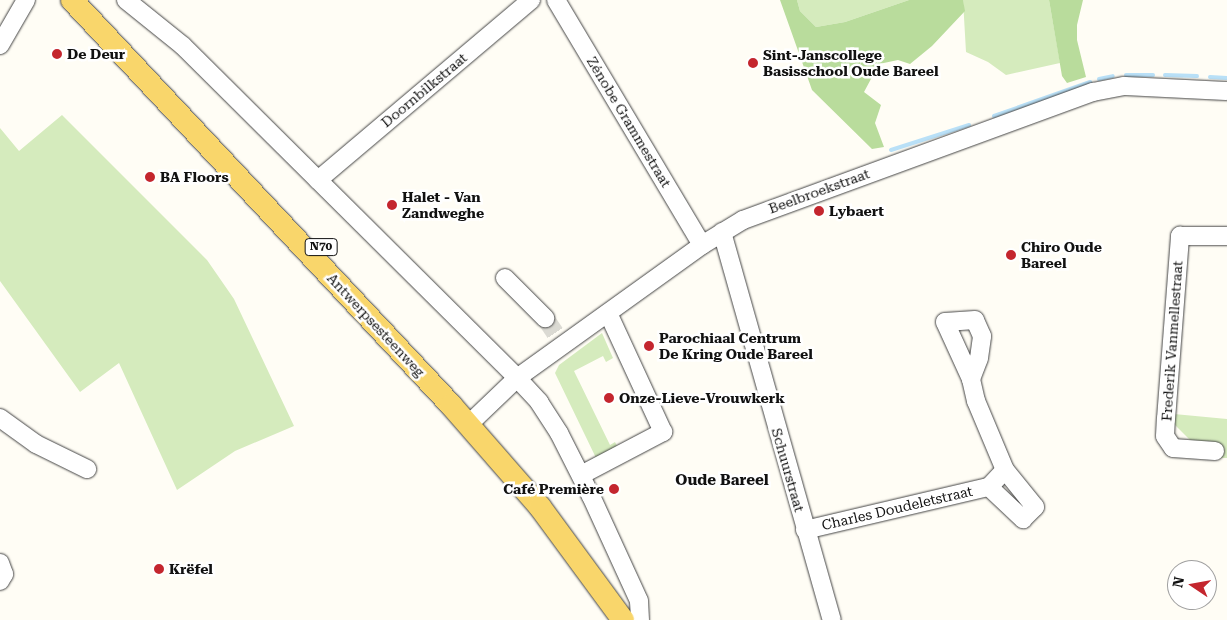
<!DOCTYPE html>
<meta charset="utf-8">
<style>
body{margin:0}
#map{position:relative;width:1227px;height:620px;overflow:hidden;background:#fffdf5;font-family:"Roboto Serif",serif}
div>[style]{position:absolute}
[style*='--x']{left:calc(var(--x)*1px);top:calc(var(--y)*1px);width:calc(var(--w)*1px);rotate:calc(var(--a)*1deg)}
.green>*{inset:0;background:#d5ebbd}
.forest>*{inset:0;background:#b9dc9c}
.stream>*{height:4px;margin:-2px;padding:0 2px;transform-origin:2px;border-radius:2px;background:#b9e0f7}
.minor-tunnel>*{height:18px;margin-top:-9px;transform-origin:0;background:repeating-linear-gradient(90deg,#dbdad3 0 18px,transparent 0 27px)}
.roads{filter:drop-shadow(0 0 1px #444) drop-shadow(0 0 1px #444)}
.minor>*{height:18px;margin:-9px;padding:0 9px;transform-origin:9px;border-radius:9px;background:#fff}
.major>*{height:22px;margin:-11px;padding:0 11px;transform-origin:11px;border-radius:11px;background:#f9d66b}
.dots>*{width:14px;height:14px;translate:-50% -50%;box-sizing:border-box;border:2px solid #fff;border-radius:50%}
span{translate:-50% -50%;white-space:nowrap;text-align:center;line-height:1.15;-webkit-text-stroke:5px #fff;paint-order:stroke}
.shield-label span{padding:1px 4px;background:#fff;border:1px solid;border-radius:4px;-webkit-text-stroke-width:0}
.shield-label{font-size:12px;color:#111;font-weight:700}
.poi-label{font-size:14px;color:#111;font-weight:700}
.left{translate:0 -50%;text-align:left}
.right{translate:-100% -50%;text-align:right}
.street-label{font-size:14px;color:#111}
.neighbourhood-label{font-size:15px;color:#111;font-weight:700}
.north{position:absolute;left:1167px;top:560px;width:50px;height:50px;box-sizing:border-box;background:#fff;border:1px solid #a0a0a0;border-radius:50%;rotate:282deg;font-size:14px;font-weight:700;line-height:20px;text-align:center;color:#111}
.north::after{content:'';display:block;margin:auto;width:18px;height:22px;background:#c4262e;clip-path:polygon(50% 0,100% 100%,50% 72%,0 100%)}
</style>
<div id="map">
<div class="green">
<div style="clip-path:polygon(797px 0,909px 0,845px 22px,816px 27px,800px 11px)"></div>
<div style="clip-path:polygon(963px 0,1049px 0,1060px 63px,1006px 75px,988px 62px,966px 52px)"></div>
<div style="clip-path:polygon(62px 115px,207px 260px,234px 299px,294px 426px,235px 451px,177px 490px,119px 363px,80px 392px,0 281px,0 128px,19px 151px)"></div>
<div style="clip-path:polygon(602px 333px,613px 358px,606px 362px,603px 356px,574px 371px,610px 445px,615px 442px,619px 450px,597px 460px,555px 373px,559px 365px)"></div>
<div style="clip-path:polygon(1174px 414px,1227px 419px,1227px 458px,1220px 458px,1216px 446px,1195px 445px,1173px 423px)"></div>
</div>
<div class="forest">
<div style="clip-path:polygon(780px 0,797px 0,800px 11px,816px 27px,845px 22px,909px 0,963px 0,965px 11px,932px 46px,910px 64px,898px 60px,879px 64px,864px 92px,881px 105px,875px 123px,884px 147px,872px 149px,812px 90px)"></div>
<div style="clip-path:polygon(1049px 0,1083px 0,1077px 25px,1077px 40px,1086px 77px,1067px 83px,1062px 76px)"></div>
</div>
<div class="stream">
<div style="--x:1126;--y:75;--w:27;--a:0"></div>
<div style="--x:1165;--y:75;--w:32;--a:2"></div>
<div style="--x:1210;--y:77;--w:17;--a:3"></div>
<div style="--x:1099;--y:79;--w:14;--a:-12"></div>
<div style="--x:994;--y:116;--w:102;--a:-19.5"></div>
<div style="--x:891;--y:150;--w:82;--a:-17.8"></div>
</div>
<div class="minor-tunnel">
<div style="--x:545;--y:318;--w:22;--a:56"></div>
</div>
<div class="roads">
<div class="minor">
<div style="--x:126;--y:0;--w:73;--a:38.9"></div>
<div style="--x:183;--y:46;--w:471;--a:44.8"></div>
<div style="--x:517;--y:378;--w:33;--a:47"></div>
<div style="--x:539;--y:402;--w:37;--a:57"></div>
<div style="--x:559;--y:433;--w:71;--a:63.1"></div>
<div style="--x:591;--y:496;--w:115;--a:65.4"></div>
<div style="--x:639;--y:601;--w:19;--a:87"></div>
<div style="--x:556;--y:0;--w:285;--a:59.2"></div>
<div style="--x:0;--y:45;--w:52;--a:-60"></div>
<div style="--x:318;--y:180;--w:279;--a:-40.2"></div>
<div style="--x:722;--y:232;--w:403;--a:74.2"></div>
<div style="--x:505;--y:278;--w:57;--a:45"></div>
<div style="--x:0;--y:418;--w:44;--a:35.8"></div>
<div style="--x:36;--y:444;--w:57;--a:26.1"></div>
<div style="--x:468;--y:425;--w:68;--a:-43.8"></div>
<div style="--x:517;--y:378;--w:228;--a:-35.7"></div>
<div style="--x:702;--y:245;--w:48;--a:-31.4"></div>
<div style="--x:743;--y:220;--w:373;--a:-20.1"></div>
<div style="--x:1093;--y:92;--w:32;--a:-11"></div>
<div style="--x:1124;--y:86;--w:103;--a:2.8"></div>
<div style="--x:1215;--y:451;--w:42;--a:-175.9"></div>
<div style="--x:1173;--y:448;--w:14;--a:-124"></div>
<div style="--x:1165;--y:436;--w:17;--a:-87"></div>
<div style="--x:1166;--y:419;--w:184;--a:-85.6"></div>
<div style="--x:1180;--y:236;--w:47;--a:0"></div>
<div style="--x:581;--y:475;--w:93;--a:-27.7"></div>
<div style="--x:663;--y:432;--w:131;--a:-114.8"></div>
<div style="--x:989;--y:487;--w:47;--a:43.3"></div>
<div style="--x:1023;--y:519;--w:17;--a:-45"></div>
<div style="--x:1035;--y:507;--w:48;--a:-129"></div>
<div style="--x:805;--y:530;--w:189;--a:-13.2"></div>
<div style="--x:989;--y:487;--w:23;--a:-47"></div>
<div style="--x:1005;--y:470;--w:75;--a:-112.8"></div>
<div style="--x:976;--y:401;--w:23;--a:-103"></div>
<div style="--x:971;--y:379;--w:22;--a:-69"></div>
<div style="--x:979;--y:358;--w:22;--a:-82"></div>
<div style="--x:982;--y:336;--w:17;--a:-114"></div>
<div style="--x:975;--y:320;--w:30;--a:176"></div>
<div style="--x:945;--y:322;--w:63;--a:65.5"></div>
<div style="--x:0;--y:563;--w:12;--a:70"></div>
<div style="--x:4;--y:574;--w:8;--a:120"></div>
</div>
<div class="major">
<div style="--x:72;--y:0;--w:555;--a:46.9"></div>
<div style="--x:451;--y:405;--w:135;--a:48.9"></div>
<div style="--x:540;--y:507;--w:140;--a:53.7"></div>
</div>
</div>
<div class="dots">
<div style="left:57px;top:54px;background:#c4262e"></div>
<div style="left:753px;top:63px;background:#c4262e"></div>
<div style="left:150px;top:177px;background:#c4262e"></div>
<div style="left:392px;top:205px;background:#c4262e"></div>
<div style="left:819px;top:211px;background:#c4262e"></div>
<div style="left:1011px;top:255px;background:#c4262e"></div>
<div style="left:649px;top:346px;background:#c4262e"></div>
<div style="left:609px;top:398px;background:#c4262e"></div>
<div style="left:614px;top:489px;background:#c4262e"></div>
<div style="left:159px;top:569px;background:#c4262e"></div>
</div>
<div class="shield-label">
<span style="left:321px;top:247px">N70</span>
</div>
<div class="poi-label">
<span class="left" style="left:67px;top:54px">De Deur</span>
<span class="left" style="left:763px;top:63px">Sint-Janscollege<br>Basisschool Oude Bareel</span>
<span class="left" style="left:160px;top:177px">BA Floors</span>
<span class="left" style="left:402px;top:205px">Halet - Van<br>Zandweghe</span>
<span class="left" style="left:829px;top:211px">Lybaert</span>
<span class="left" style="left:1021px;top:255px">Chiro Oude<br>Bareel</span>
<span class="left" style="left:659px;top:346px">Parochiaal Centrum<br>De Kring Oude Bareel</span>
<span class="left" style="left:619px;top:398px">Onze-Lieve-Vrouwkerk</span>
<span class="right" style="left:604px;top:489px">Café Première</span>
<span class="left" style="left:169px;top:569px">Krëfel</span>
</div>
<div class="street-label">
<span style="left:424px;top:90px;rotate:-40deg">Doornbilkstraat</span>
<span style="left:629px;top:122px;rotate:59deg">Zénobe Grammestraat</span>
<span style="left:819px;top:191px;rotate:-20deg">Beelbroekstraat</span>
<span style="left:376px;top:325px;rotate:47deg">Antwerpsesteenweg</span>
<span style="left:1172px;top:341px;rotate:-86deg">Frederik Vanmellestraat</span>
<span style="left:788px;top:470px;rotate:74deg">Schuurstraat</span>
<span style="left:897px;top:508px;rotate:-13deg">Charles Doudeletstraat</span>
</div>
<div class="neighbourhood-label">
<span style="left:722px;top:481px">Oude Bareel</span>
</div>
<div class="north">N</div>
</div>
